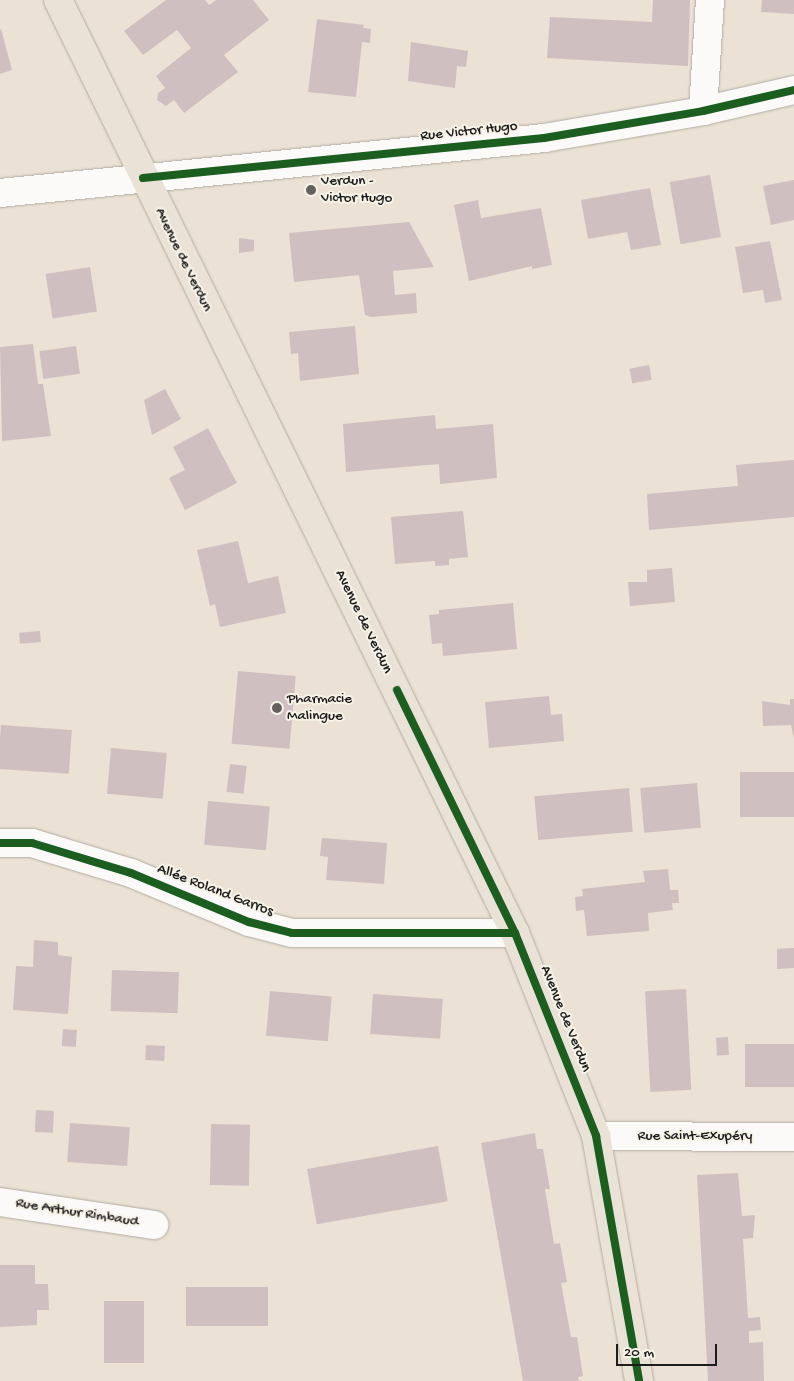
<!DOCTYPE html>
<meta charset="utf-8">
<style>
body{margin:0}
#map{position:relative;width:794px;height:1381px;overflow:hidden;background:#ebe1d4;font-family:"Gochi Hand",sans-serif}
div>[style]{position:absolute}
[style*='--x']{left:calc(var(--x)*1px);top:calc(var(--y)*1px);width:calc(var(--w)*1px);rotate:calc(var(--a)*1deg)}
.building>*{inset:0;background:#d0bfc1;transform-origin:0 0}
.roads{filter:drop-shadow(0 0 1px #b1aba2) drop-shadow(0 0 1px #b1aba2)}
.minor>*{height:28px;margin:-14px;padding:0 14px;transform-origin:14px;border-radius:14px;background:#fcfaf9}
.major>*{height:28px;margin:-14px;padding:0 14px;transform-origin:14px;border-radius:14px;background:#eae2d6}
.cycleway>*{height:8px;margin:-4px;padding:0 4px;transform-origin:4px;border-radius:4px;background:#1b5e20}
.dots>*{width:14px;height:14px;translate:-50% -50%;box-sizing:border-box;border:2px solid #f7f3e8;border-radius:50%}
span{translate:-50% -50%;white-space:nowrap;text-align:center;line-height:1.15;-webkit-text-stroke:4px #f7f3e8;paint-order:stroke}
.street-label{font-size:15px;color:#1c1c1c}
.poi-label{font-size:15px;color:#1c1c1c}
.left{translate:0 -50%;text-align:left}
.scale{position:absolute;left:616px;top:1344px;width:101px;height:22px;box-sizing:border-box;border:2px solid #1c1c1c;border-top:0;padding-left:6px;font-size:15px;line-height:18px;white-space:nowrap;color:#1c1c1c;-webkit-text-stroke:4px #f7f3e8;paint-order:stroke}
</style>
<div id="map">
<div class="building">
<div style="clip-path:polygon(166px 0,205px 0,209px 5px,216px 0,253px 0,269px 20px,224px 55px,238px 72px,184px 113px,174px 100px,166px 106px,157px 100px,158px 93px,165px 88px,156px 76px,191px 48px,177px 30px,143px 55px,124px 31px)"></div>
<div style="clip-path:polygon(653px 0,690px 0,688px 66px,547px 58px,550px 17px,652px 22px)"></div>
<div style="clip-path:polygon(762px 0,794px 0,794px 14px,761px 12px)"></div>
<div style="clip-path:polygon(317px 19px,364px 25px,363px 28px,371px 29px,370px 43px,362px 42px,356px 97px,308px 92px)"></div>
<div style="clip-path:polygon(1px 29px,12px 70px,0 74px,0 30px)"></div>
<div style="clip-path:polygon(411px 42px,468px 51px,466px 67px,457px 66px,455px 88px,408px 81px)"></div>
<div style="left:710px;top:175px;width:63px;height:41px;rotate:80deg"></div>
<div style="clip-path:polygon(794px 180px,794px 220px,771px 225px,763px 186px)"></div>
<div style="clip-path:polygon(650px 188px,661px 245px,631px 250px,627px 232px,588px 239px,581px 200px)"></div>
<div style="clip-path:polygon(478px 200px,481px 218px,541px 208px,552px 265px,532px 269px,532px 266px,469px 281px,454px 205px)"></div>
<div style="clip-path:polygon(409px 222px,434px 267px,393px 271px,395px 295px,416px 293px,417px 313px,371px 317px,365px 315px,359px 275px,294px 282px,289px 233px)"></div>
<div style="clip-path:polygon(239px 238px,254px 240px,254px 251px,239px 253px)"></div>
<div style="clip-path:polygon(770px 241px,782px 300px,765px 303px,763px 290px,743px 293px,735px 247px)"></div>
<div style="left:90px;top:267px;width:45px;height:45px;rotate:81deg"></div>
<div style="clip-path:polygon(355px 326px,359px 374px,300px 381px,298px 353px,291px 354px,289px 332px)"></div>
<div style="clip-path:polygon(33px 344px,38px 384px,43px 384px,51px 436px,2px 441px,0 347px)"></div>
<div style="left:76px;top:346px;width:28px;height:37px;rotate:82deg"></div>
<div style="left:649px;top:365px;width:15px;height:20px;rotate:79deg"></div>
<div style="clip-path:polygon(165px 389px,181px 419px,152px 435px,144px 400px)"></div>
<div style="clip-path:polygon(435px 415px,436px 429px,493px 424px,497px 478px,440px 484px,439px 464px,346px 472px,343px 424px)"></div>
<div style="clip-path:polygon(208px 428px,237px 483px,185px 510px,169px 478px,185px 470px,173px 447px)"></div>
<div style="clip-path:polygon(794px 460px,794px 517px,649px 530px,647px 494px,738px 486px,736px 465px)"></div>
<div style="clip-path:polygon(463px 511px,468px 557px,449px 559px,449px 565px,435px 566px,435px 561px,395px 564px,391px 517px)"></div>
<div style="clip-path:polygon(238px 541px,248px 583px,278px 576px,286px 613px,220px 627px,215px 604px,210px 606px,197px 550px)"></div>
<div style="clip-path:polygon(672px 568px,675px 602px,630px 606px,628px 582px,647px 582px,647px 570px)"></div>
<div style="clip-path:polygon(513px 603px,517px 649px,443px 656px,442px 643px,432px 644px,429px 615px,439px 614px,439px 610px)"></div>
<div style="left:40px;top:631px;width:11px;height:21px;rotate:85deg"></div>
<div style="left:238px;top:671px;width:58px;height:73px;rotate:5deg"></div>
<div style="clip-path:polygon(549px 696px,551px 715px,562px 714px,564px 741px,489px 748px,485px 702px)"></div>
<div style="clip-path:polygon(790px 699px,794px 699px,794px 739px,791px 725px,763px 726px,762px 701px,790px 705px)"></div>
<div style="left:1px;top:725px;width:71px;height:44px;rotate:4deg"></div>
<div style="left:111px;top:748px;width:56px;height:46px;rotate:5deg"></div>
<div style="left:230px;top:764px;width:17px;height:28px;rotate:7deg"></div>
<div style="left:794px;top:772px;width:45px;height:54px;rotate:90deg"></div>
<div style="left:697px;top:783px;width:45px;height:57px;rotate:85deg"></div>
<div style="left:629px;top:788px;width:44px;height:95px;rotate:85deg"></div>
<div style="left:208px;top:801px;width:62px;height:44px;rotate:5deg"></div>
<div style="clip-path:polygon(322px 838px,387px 843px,384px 884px,326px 880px,328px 857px,320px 856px)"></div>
<div style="clip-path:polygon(668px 869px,670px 890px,678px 890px,679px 903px,672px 903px,673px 910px,648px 913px,649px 931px,587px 936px,584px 910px,576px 911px,575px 897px,583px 896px,582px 889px,645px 882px,643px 871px)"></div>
<div style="clip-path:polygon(34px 940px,58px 942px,58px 955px,72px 957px,68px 1014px,13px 1010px,16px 966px,33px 967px)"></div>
<div style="clip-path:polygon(791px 948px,794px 948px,794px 968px,777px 969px,777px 949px)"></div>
<div style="left:112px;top:970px;width:67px;height:41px;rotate:2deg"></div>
<div style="left:686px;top:989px;width:101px;height:41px;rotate:87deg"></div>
<div style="left:270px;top:991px;width:62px;height:45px;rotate:5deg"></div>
<div style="left:373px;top:994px;width:70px;height:40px;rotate:4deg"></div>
<div style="left:63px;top:1029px;width:14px;height:17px;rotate:4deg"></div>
<div style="left:728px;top:1037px;width:18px;height:12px;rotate:87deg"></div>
<div style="left:794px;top:1044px;width:43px;height:49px;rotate:90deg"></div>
<div style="left:146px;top:1045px;width:19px;height:15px;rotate:3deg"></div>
<div style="left:36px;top:1110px;width:18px;height:22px;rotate:3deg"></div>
<div style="left:70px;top:1123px;width:60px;height:39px;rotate:4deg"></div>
<div style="left:211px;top:1124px;width:39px;height:61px;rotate:1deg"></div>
<div style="clip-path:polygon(535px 1133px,537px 1149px,543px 1149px,550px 1189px,545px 1189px,554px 1244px,560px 1243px,567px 1282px,561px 1283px,571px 1337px,577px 1337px,583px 1376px,578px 1377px,579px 1381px,523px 1381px,481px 1143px)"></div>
<div style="left:438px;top:1146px;width:56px;height:133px;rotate:80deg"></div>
<div style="clip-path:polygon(738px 1173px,742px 1216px,755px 1215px,753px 1238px,743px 1239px,748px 1318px,760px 1317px,761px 1330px,749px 1331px,749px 1343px,763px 1342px,764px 1381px,708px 1381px,697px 1175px)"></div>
<div style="clip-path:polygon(0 1265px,35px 1265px,35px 1284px,48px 1284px,49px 1310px,37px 1310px,37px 1325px,0 1327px)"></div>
<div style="left:186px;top:1287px;width:82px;height:39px"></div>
<div style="left:104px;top:1301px;width:40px;height:62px"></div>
</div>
<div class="roads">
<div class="minor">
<div style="--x:703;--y:111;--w:111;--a:-86.4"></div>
<div style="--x:0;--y:193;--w:547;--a:-5.77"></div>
<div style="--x:544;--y:138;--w:161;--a:-9.6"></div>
<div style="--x:703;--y:111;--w:93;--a:-13"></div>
<div style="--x:0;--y:843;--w:32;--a:0"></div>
<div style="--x:32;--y:843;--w:103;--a:16.9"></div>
<div style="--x:131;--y:873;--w:128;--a:22.6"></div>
<div style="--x:249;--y:922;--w:44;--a:14.3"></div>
<div style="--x:292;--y:933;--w:223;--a:0"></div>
<div style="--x:596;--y:1136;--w:198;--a:0.3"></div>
<div style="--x:0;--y:1202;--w:156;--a:8.5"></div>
</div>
<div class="major">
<div style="--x:58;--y:0;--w:1039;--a:63.9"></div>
<div style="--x:515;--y:933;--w:219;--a:68.2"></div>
<div style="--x:596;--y:1136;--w:249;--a:80"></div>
</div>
</div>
<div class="cycleway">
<div style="--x:143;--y:178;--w:403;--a:-5.7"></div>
<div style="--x:544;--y:138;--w:161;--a:-9.6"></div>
<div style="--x:703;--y:111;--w:93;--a:-13"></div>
<div style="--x:397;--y:690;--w:270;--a:64.1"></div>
<div style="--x:515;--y:933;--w:219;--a:68.2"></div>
<div style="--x:596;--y:1136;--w:249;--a:80"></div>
<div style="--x:0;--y:843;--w:32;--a:0"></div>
<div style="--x:32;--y:843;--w:103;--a:16.9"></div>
<div style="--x:131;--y:873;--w:128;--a:22.6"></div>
<div style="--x:249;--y:922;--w:44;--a:14.3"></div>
<div style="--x:292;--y:933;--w:223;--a:0"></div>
</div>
<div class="dots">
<div style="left:311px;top:190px;background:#64615c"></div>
<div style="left:277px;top:708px;background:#64615c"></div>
</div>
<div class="street-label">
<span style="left:469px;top:132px;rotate:-6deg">Rue Victor Hugo</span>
<span style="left:183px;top:260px;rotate:64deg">Avenue de Verdun</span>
<span style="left:363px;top:622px;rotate:64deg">Avenue de Verdun</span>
<span style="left:215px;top:891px;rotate:21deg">Allée Roland Garros</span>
<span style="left:565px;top:1019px;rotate:68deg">Avenue de Verdun</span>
<span style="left:695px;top:1137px">Rue Saint-Exupéry</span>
<span style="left:77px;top:1213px;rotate:9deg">Rue Arthur Rimbaud</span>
</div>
<div class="poi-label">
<span class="left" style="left:321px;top:190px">Verdun -<br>Victor Hugo</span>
<span class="left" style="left:287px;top:708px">Pharmacie<br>Malingue</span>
</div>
<div class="scale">20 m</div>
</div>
